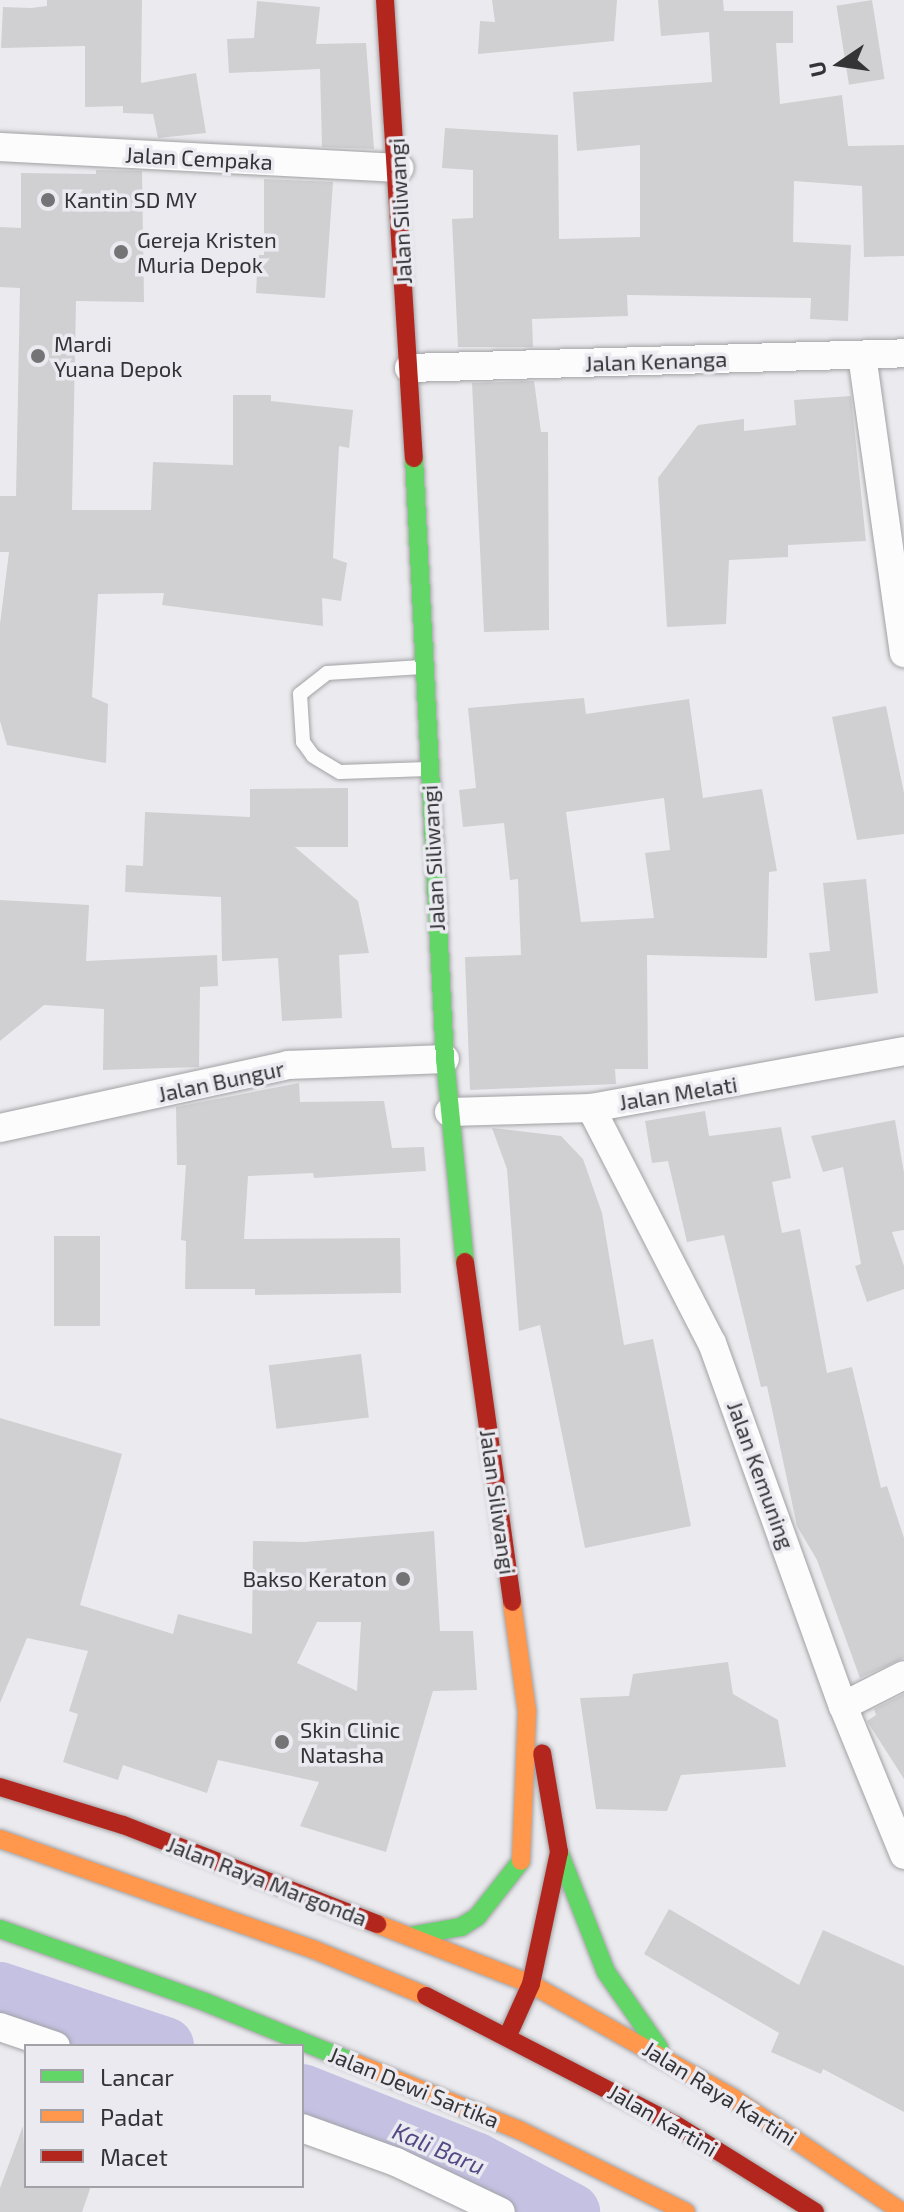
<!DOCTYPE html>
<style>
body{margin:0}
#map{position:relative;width:904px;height:2212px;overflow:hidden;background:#ebebef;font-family:"Exo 2",sans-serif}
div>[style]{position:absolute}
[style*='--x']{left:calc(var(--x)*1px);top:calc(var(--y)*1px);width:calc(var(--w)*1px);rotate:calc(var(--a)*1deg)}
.river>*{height:58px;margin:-29px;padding:0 29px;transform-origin:29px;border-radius:29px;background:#c4c1e3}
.building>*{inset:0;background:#d0d0d2;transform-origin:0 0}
.roads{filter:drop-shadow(0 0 2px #a2a2a5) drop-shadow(0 0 2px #a2a2a5)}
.lane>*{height:14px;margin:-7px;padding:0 7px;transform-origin:7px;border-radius:7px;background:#fcfcfd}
.street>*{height:28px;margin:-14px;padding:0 14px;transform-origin:14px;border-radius:14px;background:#fcfcfd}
.fast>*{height:18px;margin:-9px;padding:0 9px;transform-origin:9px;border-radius:9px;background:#63d668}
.slow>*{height:18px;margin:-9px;padding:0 9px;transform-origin:9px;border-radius:9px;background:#ff974d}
.jam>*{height:18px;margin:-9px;padding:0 9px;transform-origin:9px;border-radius:9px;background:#b3261e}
.dots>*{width:22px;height:22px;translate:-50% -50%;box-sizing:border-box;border:4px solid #eaeaf0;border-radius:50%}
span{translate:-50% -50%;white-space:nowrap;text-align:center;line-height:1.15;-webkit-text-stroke:7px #eaeaf0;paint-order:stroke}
.street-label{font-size:22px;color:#343436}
.poi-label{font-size:22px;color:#343436}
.left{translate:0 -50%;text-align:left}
.right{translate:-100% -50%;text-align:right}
.water-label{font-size:24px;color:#534985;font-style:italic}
.legend{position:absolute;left:24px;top:2044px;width:280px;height:144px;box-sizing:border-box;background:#eaeaf0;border:2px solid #a1a1a6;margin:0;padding:10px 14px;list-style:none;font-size:24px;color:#343436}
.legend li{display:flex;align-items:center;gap:16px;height:40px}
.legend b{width:40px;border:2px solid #a1a1a6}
.north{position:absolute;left:800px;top:24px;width:80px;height:80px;-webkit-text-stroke:6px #eaeaf0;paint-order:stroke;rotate:257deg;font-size:22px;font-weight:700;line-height:32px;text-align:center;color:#343436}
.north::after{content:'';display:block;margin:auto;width:28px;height:36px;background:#343436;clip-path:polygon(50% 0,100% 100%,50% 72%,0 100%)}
</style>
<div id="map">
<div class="river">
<div style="--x:0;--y:1991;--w:174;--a:18.4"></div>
<div style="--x:302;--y:2093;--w:186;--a:21.5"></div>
<div style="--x:475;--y:2161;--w:109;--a:28"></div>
</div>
<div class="building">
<div style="clip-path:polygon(47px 0,142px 0,141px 83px,196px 73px,206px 133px,158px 138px,153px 114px,123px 113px,123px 106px,85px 107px,85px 46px,1px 48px,3px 7px,31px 8px,47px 6px)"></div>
<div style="clip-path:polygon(492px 0,617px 0,614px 41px,478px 54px,480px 21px,495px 22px)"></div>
<div style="clip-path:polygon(658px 0,723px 0,724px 11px,793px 11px,793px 43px,776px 43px,780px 104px,842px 95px,848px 146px,904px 145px,904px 256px,864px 257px,862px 186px,794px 181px,793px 242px,851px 245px,848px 321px,810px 319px,811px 298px,627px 295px,628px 316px,532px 319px,533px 347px,458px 347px,452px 219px,473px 218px,473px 170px,442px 168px,445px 128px,558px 135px,559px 239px,640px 237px,640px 145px,577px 151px,573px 92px,712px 82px,709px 32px,661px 36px)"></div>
<div style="left:872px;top:0;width:80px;height:36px;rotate:81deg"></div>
<div style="clip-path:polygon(257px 1px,320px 7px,316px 44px,366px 43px,374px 149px,322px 147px,320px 69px,229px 73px,227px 39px,254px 38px)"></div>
<div style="clip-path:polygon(96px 170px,142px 171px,144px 302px,76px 301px,72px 510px,151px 510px,153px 462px,233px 465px,233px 395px,271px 395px,271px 401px,353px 410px,349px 448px,339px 446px,333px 558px,347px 563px,341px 601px,322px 598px,323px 626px,162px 605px,164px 593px,98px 594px,92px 697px,108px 704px,106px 763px,7px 745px,0 721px,0 624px,9px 552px,0 552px,0 496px,16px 496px,20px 288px,0 287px,0 227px,21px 228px,21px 173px,96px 174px)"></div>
<div style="clip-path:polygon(264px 179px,333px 182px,325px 298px,256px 293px,258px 255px,264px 255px)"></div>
<div style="clip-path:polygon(534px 381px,541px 432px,548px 432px,549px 630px,484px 632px,472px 383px)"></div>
<div style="clip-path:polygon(851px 396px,866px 541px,788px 545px,788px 557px,729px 560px,726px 624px,667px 627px,658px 478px,698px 425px,744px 419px,744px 431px,796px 425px,794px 400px)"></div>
<div style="clip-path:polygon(evenodd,584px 698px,586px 714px,689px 699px,703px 798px,762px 789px,777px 871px,769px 872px,767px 958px,647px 955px,648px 1069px,615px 1069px,616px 1084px,470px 1090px,465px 957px,521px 955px,518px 879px,510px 880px,504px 823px,463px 827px,459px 790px,476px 788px,468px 708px,584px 698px,664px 798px,670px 850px,645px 853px,654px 918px,581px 922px,566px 812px,664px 798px)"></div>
<div style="clip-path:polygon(886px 706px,904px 793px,904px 834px,857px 840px,832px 717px)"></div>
<div style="clip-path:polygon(348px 788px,348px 847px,295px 847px,358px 901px,369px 953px,339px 955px,342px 1018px,282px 1021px,278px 958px,222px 961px,221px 897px,125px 892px,126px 865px,143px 866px,145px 812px,250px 817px,250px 789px)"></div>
<div style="clip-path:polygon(866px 879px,878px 993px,815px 1001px,809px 953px,830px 951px,823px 883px)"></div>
<div style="clip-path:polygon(0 900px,89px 905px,86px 961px,217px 955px,218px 986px,200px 987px,199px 1067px,103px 1070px,104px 1009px,44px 1005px,0 1041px)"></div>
<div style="clip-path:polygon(299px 1083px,300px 1102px,384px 1101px,392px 1148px,424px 1147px,426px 1171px,314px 1178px,313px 1173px,248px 1176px,244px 1239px,400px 1238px,401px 1293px,255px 1295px,255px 1289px,185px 1289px,186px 1241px,181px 1240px,186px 1165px,177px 1165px,176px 1107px)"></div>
<div style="clip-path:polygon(705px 1111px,709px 1136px,781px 1127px,791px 1178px,772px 1182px,782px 1233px,800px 1229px,827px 1373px,852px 1367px,881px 1488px,887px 1486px,904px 1538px,904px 1658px,860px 1678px,817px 1560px,797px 1526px,767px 1386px,761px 1387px,724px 1235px,687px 1242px,668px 1161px,652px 1163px,645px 1121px)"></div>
<div style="clip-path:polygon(895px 1120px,904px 1173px,904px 1230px,892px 1232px,904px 1266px,904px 1289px,867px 1302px,855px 1266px,861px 1264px,843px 1167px,823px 1172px,811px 1136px)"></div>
<div style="clip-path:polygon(492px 1128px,561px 1136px,583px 1159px,602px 1213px,624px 1345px,653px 1339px,691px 1526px,585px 1548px,540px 1325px,519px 1331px,507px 1169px)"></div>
<div style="left:54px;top:1236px;width:46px;height:90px"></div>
<div style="left:361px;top:1354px;width:64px;height:93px;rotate:83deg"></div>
<div style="clip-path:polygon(evenodd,0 1418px,122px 1454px,80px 1605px,173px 1634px,178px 1614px,252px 1634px,253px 1541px,304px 1542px,434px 1531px,440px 1631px,473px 1631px,477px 1690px,433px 1691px,386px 1852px,300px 1826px,319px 1782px,218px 1760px,207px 1793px,123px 1765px,118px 1780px,63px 1762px,78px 1714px,69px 1711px,88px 1651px,27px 1638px,0 1703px,0 1418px,317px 1622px,361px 1622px,357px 1691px,297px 1663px,317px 1622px)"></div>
<div style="clip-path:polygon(728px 1662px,733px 1694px,778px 1720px,786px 1767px,681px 1775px,667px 1811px,596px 1809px,580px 1698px,629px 1696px,633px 1674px)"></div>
<div style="clip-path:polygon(904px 1694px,904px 1779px,867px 1721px,876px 1715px,874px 1709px)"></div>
<div style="clip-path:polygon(669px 1909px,799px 1985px,823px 1930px,904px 1966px,904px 2112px,823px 2069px,821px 2074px,771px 2052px,779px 2033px,644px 1954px)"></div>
<div style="clip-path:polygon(23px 2126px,26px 2186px,91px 2186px,82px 2212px,0 2212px,0 2188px)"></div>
</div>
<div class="roads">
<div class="lane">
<div style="--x:422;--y:667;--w:95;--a:176.4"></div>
<div style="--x:327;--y:673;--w:34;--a:142"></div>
<div style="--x:300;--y:694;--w:48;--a:86.4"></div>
<div style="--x:303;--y:742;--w:17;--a:54"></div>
<div style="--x:313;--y:756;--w:31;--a:31"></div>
<div style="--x:340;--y:772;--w:88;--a:-2"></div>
</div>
<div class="street">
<div style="--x:0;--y:147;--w:400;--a:3"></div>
<div style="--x:862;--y:355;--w:301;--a:82"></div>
<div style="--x:409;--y:368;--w:495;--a:-1.7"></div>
<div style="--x:591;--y:1108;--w:264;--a:62.8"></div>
<div style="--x:712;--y:1343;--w:386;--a:70.2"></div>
<div style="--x:843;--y:1706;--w:161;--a:67.7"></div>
<div style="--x:449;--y:1112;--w:142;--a:-1.6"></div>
<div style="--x:591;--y:1108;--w:318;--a:-10.3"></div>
<div style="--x:0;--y:1128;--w:295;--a:-12.3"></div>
<div style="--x:288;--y:1065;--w:157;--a:-2.2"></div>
<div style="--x:843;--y:1706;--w:68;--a:-26.9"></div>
<div style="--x:0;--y:2027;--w:59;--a:18.7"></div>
<div style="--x:302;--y:2128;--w:100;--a:19.9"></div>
<div style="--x:396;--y:2162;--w:116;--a:25.5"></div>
</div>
<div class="fast">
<div style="--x:414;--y:458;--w:602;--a:87.05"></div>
<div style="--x:445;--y:1059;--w:204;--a:84.4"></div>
<div style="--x:559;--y:1852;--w:129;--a:68.6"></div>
<div style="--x:606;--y:1972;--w:93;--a:55.1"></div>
<div style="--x:0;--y:1929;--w:218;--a:19.6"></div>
<div style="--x:205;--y:2002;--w:160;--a:22.1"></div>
<div style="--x:409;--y:1936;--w:53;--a:-9.8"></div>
<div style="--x:461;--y:1927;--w:19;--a:-32"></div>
<div style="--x:477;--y:1917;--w:71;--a:-51.8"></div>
</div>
<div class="slow">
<div style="--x:512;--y:1602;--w:110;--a:82.2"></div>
<div style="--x:527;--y:1711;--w:150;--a:92.3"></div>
<div style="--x:0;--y:1839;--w:334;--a:19.4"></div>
<div style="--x:315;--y:1950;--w:120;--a:22.5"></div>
<div style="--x:377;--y:1924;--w:165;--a:21.3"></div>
<div style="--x:531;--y:1984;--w:232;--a:29.4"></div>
<div style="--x:733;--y:2098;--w:204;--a:34"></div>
<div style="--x:353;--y:2062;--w:179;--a:22.3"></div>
<div style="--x:519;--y:2130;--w:186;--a:26.2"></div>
</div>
<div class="jam">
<div style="--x:385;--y:0;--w:459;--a:86.4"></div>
<div style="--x:465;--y:1262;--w:343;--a:82.1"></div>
<div style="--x:0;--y:1787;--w:129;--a:17.2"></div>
<div style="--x:123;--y:1825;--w:273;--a:21.3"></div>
<div style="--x:426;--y:1996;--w:281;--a:27.3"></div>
<div style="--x:676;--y:2125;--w:164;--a:32"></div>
<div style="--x:509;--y:2033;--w:54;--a:-65.8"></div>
<div style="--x:531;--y:1984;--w:135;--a:-78"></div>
<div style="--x:559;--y:1852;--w:100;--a:-99.7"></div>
</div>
</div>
<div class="dots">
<div style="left:48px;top:200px;background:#747477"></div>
<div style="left:121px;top:252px;background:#747477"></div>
<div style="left:38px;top:356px;background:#747477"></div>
<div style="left:403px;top:1579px;background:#747477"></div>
<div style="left:282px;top:1742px;background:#747477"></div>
</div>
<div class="street-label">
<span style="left:199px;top:158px;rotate:3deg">Jalan Cempaka</span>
<span style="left:400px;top:211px;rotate:-93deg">Jalan Siliwangi</span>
<span style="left:656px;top:361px;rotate:-2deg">Jalan Kenanga</span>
<span style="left:433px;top:858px;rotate:-93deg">Jalan Siliwangi</span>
<span style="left:221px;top:1081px;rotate:-12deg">Jalan Bungur</span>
<span style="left:678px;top:1093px;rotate:-9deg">Jalan Melati</span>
<span style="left:761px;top:1475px;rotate:70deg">Jalan Kemuning</span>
<span style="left:498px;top:1502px;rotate:82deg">Jalan Siliwangi</span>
<span style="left:267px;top:1881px;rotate:21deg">Jalan Raya Margonda</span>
<span style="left:414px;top:2087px;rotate:22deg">Jalan Dewi Sartika</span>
<span style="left:720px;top:2093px;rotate:32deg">Jalan Raya Kartini</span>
<span style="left:663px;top:2120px;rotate:30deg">Jalan Kartini</span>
</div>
<div class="poi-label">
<span class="left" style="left:64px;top:200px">Kantin SD MY</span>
<span class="left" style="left:137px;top:252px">Gereja Kristen<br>Muria Depok</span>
<span class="left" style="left:54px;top:356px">Mardi<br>Yuana Depok</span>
<span class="right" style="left:387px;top:1579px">Bakso Keraton</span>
<span class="left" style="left:300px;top:1742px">Skin Clinic<br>Natasha</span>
</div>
<div class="water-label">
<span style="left:439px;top:2148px;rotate:23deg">Kali Baru</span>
</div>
<ul class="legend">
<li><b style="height:10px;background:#63d668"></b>Lancar</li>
<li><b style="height:10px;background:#ff974d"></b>Padat</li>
<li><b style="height:10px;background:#b3261e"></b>Macet</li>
</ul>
<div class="north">U</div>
</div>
